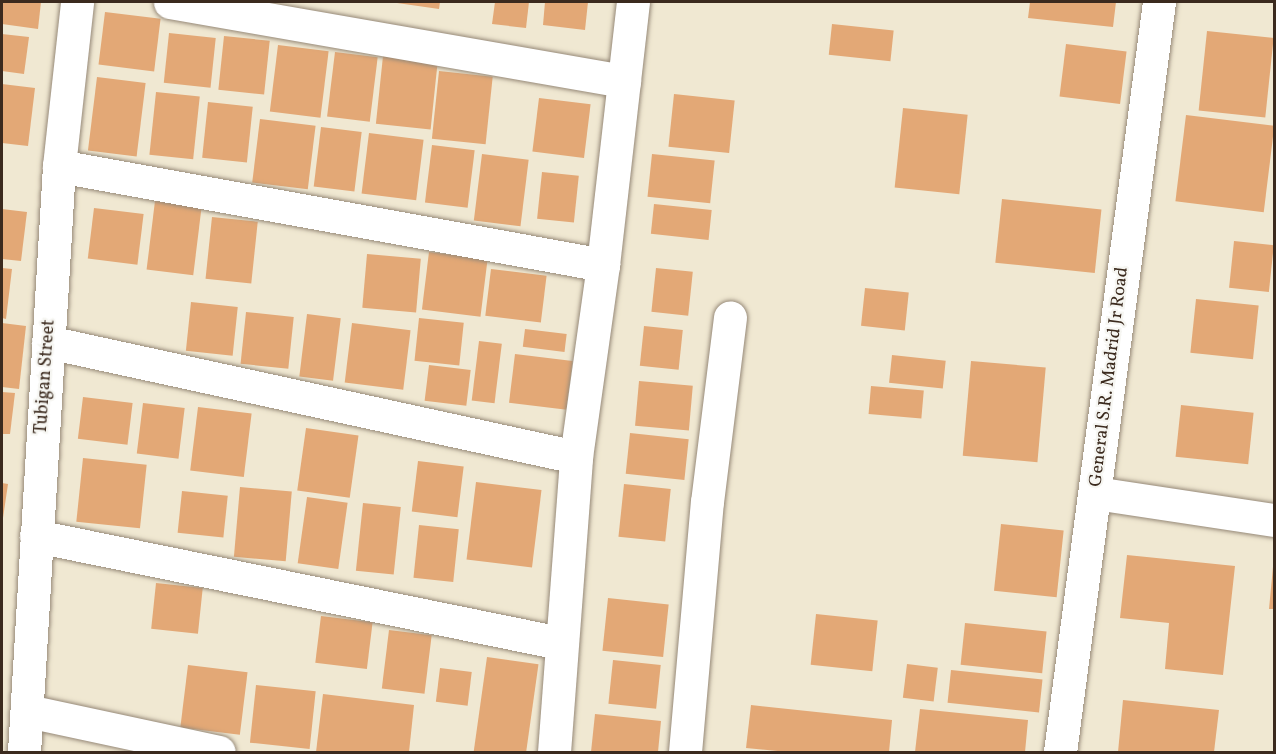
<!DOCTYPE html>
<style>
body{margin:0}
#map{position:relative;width:1276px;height:754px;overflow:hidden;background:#f0e8d2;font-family:Vollkorn,serif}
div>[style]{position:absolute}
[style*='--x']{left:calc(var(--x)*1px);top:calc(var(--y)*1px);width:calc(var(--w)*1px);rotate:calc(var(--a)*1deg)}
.building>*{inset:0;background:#e3a876;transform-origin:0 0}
.roads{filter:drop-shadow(0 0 2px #968978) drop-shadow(0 0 2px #968978)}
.minor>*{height:33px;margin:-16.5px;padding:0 16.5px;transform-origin:16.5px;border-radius:16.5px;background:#fff}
span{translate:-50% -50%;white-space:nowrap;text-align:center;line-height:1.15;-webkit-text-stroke:4.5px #f6f6f2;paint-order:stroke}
.street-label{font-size:18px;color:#3b2a1e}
.frame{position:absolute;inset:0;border:3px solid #3b2a1e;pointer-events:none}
</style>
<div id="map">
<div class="building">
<div style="clip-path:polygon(2px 2px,41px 2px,38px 29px,2px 24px)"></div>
<div style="clip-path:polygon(390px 2px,440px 2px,439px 9px)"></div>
<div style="clip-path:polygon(495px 2px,529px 2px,526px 28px,492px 24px)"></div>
<div style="clip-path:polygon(545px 2px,588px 2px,585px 30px,543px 25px)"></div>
<div style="clip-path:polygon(1030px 2px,1116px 2px,1113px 27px,1028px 18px)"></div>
<div style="left:105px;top:12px;width:56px;height:53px;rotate:7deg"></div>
<div style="left:832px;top:24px;width:62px;height:31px;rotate:6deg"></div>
<div style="left:1207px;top:31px;width:67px;height:80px;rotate:6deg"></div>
<div style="left:169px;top:33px;width:47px;height:50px;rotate:6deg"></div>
<div style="clip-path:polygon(2px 34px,29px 37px,24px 74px,2px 71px)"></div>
<div style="left:224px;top:36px;width:46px;height:54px;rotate:6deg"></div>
<div style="left:1066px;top:44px;width:61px;height:53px;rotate:7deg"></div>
<div style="left:278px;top:45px;width:51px;height:67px;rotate:7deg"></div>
<div style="left:335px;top:52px;width:43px;height:65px;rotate:7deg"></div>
<div style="left:383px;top:56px;width:55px;height:68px;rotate:6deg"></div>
<div style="left:439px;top:71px;width:54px;height:68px;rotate:6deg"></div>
<div style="left:97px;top:77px;width:49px;height:74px;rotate:7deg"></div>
<div style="clip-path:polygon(2px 84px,35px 88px,28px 146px,2px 143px)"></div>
<div style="left:156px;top:92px;width:44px;height:63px;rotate:6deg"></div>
<div style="left:674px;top:94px;width:61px;height:53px;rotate:6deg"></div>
<div style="left:539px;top:98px;width:52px;height:54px;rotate:7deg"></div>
<div style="left:208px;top:102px;width:45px;height:56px;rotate:6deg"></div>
<div style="left:903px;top:108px;width:65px;height:80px;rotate:6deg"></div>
<div style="left:1186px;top:115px;width:89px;height:87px;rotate:7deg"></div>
<div style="left:260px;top:119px;width:56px;height:64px;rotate:7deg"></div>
<div style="left:321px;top:127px;width:41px;height:60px;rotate:7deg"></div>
<div style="left:369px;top:133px;width:55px;height:61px;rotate:7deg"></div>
<div style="left:432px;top:145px;width:43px;height:58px;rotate:7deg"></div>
<div style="left:482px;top:154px;width:47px;height:67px;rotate:7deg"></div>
<div style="left:652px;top:154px;width:63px;height:43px;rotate:6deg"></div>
<div style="left:542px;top:172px;width:37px;height:47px;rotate:6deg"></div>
<div style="left:1002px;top:199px;width:100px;height:64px;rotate:6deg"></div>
<div style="left:155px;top:201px;width:47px;height:69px;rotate:7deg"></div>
<div style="left:654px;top:204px;width:58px;height:30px;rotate:6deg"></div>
<div style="left:94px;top:208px;width:50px;height:51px;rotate:7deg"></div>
<div style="clip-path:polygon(2px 209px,27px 212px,21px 261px,2px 259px)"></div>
<div style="left:212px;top:217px;width:46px;height:62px;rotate:6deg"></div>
<div style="left:1234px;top:241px;width:40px;height:47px;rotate:6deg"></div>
<div style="left:429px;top:252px;width:59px;height:58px;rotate:7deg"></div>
<div style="left:367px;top:254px;width:54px;height:54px;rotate:5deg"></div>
<div style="clip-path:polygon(2px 268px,12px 269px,6px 319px,2px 318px)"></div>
<div style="left:656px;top:268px;width:37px;height:44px;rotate:6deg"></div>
<div style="left:491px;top:269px;width:56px;height:47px;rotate:7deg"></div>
<div style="left:865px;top:288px;width:44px;height:38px;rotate:6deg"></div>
<div style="left:1196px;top:299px;width:63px;height:54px;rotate:6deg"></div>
<div style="left:191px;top:302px;width:47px;height:49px;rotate:6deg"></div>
<div style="left:246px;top:312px;width:48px;height:52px;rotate:6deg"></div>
<div style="left:307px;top:314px;width:34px;height:63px;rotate:7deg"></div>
<div style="left:419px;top:318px;width:45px;height:43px;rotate:6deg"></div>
<div style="clip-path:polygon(2px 323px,26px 326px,19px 389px,2px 387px)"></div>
<div style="left:352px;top:323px;width:59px;height:60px;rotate:7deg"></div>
<div style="left:644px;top:326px;width:39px;height:40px;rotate:6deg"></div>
<div style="left:525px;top:329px;width:42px;height:18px;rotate:7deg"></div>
<div style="left:479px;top:341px;width:23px;height:60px;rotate:7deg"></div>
<div style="left:515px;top:354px;width:58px;height:49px;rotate:7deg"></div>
<div style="left:892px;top:355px;width:54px;height:28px;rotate:6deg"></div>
<div style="left:971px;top:361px;width:75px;height:95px;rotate:5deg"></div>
<div style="left:429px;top:365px;width:42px;height:36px;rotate:7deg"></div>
<div style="left:639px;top:381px;width:54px;height:45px;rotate:5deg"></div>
<div style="left:871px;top:386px;width:53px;height:28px;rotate:5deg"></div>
<div style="clip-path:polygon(2px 392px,15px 393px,10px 434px,2px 434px)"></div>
<div style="left:83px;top:397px;width:50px;height:42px;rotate:7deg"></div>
<div style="left:143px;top:403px;width:42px;height:51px;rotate:7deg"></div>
<div style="left:1181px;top:405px;width:73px;height:52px;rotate:6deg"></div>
<div style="left:198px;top:407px;width:54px;height:64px;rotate:7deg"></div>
<div style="left:306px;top:428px;width:53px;height:63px;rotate:8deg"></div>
<div style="left:630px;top:433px;width:59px;height:41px;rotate:6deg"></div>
<div style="left:83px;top:458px;width:64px;height:64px;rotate:6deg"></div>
<div style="left:418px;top:461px;width:46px;height:51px;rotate:7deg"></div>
<div style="left:476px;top:482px;width:66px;height:78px;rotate:7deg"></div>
<div style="clip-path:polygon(2px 483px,8px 484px,3px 518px,2px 518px)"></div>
<div style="left:624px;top:484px;width:47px;height:53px;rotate:6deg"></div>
<div style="left:240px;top:487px;width:52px;height:70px;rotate:5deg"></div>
<div style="left:182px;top:491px;width:46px;height:42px;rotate:6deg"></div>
<div style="left:307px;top:497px;width:41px;height:67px;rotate:8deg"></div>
<div style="left:363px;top:503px;width:38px;height:68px;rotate:6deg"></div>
<div style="left:1001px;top:524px;width:63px;height:67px;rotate:6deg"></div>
<div style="left:419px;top:525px;width:40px;height:53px;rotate:6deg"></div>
<div style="clip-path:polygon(1127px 555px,1235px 566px,1223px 675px,1165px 669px,1169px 623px,1120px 618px)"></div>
<div style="clip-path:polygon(1273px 567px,1274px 567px,1274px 609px,1269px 609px)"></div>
<div style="left:156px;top:583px;width:47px;height:46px;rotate:6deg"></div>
<div style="left:608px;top:598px;width:61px;height:53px;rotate:6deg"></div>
<div style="left:816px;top:614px;width:62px;height:51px;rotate:6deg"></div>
<div style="left:321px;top:616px;width:52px;height:47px;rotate:7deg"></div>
<div style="left:965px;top:623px;width:82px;height:42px;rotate:6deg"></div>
<div style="left:389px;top:630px;width:43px;height:59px;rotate:7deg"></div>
<div style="left:487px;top:657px;width:52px;height:96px;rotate:8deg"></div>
<div style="left:613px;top:660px;width:48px;height:44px;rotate:6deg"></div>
<div style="left:907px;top:664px;width:31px;height:34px;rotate:7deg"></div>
<div style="left:188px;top:665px;width:60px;height:63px;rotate:7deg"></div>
<div style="left:440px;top:668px;width:32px;height:34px;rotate:7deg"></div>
<div style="left:951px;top:670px;width:92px;height:33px;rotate:6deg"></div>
<div style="left:256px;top:685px;width:60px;height:58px;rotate:6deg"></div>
<div style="clip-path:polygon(323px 694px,414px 705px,409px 752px,316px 752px)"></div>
<div style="clip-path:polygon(1123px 700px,1219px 710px,1214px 752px,1118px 752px)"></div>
<div style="clip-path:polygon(751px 705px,892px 720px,889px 752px,788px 752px,746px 748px)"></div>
<div style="clip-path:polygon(920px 709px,1028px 720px,1025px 752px,915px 752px)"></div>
<div style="clip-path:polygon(595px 714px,661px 721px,658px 752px,591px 752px)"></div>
</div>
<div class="roads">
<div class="minor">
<div style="--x:170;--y:2;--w:461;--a:9.9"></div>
<div style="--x:59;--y:166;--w:553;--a:10.31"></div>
<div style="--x:48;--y:342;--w:540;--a:12.29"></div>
<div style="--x:1095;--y:493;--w:181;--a:8.6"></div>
<div style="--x:36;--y:536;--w:535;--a:11.54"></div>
<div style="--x:28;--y:711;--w:195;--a:12.1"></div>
<div style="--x:24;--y:752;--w:587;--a:-86.58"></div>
<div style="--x:59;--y:166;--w:165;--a:-83.7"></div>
<div style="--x:554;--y:752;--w:296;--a:-85.7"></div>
<div style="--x:576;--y:457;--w:194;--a:-82"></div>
<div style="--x:603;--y:265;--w:265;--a:-83.5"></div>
<div style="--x:685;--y:752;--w:251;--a:-85"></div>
<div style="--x:707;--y:502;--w:186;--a:-82.9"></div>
<div style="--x:1060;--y:752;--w:757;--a:-82.48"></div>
</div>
</div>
<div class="street-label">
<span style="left:46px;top:377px;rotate:-86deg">Tubigan Street</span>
<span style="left:1110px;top:377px;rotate:-83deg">General S.R. Madrid Jr Road</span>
</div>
<div class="frame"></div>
</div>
